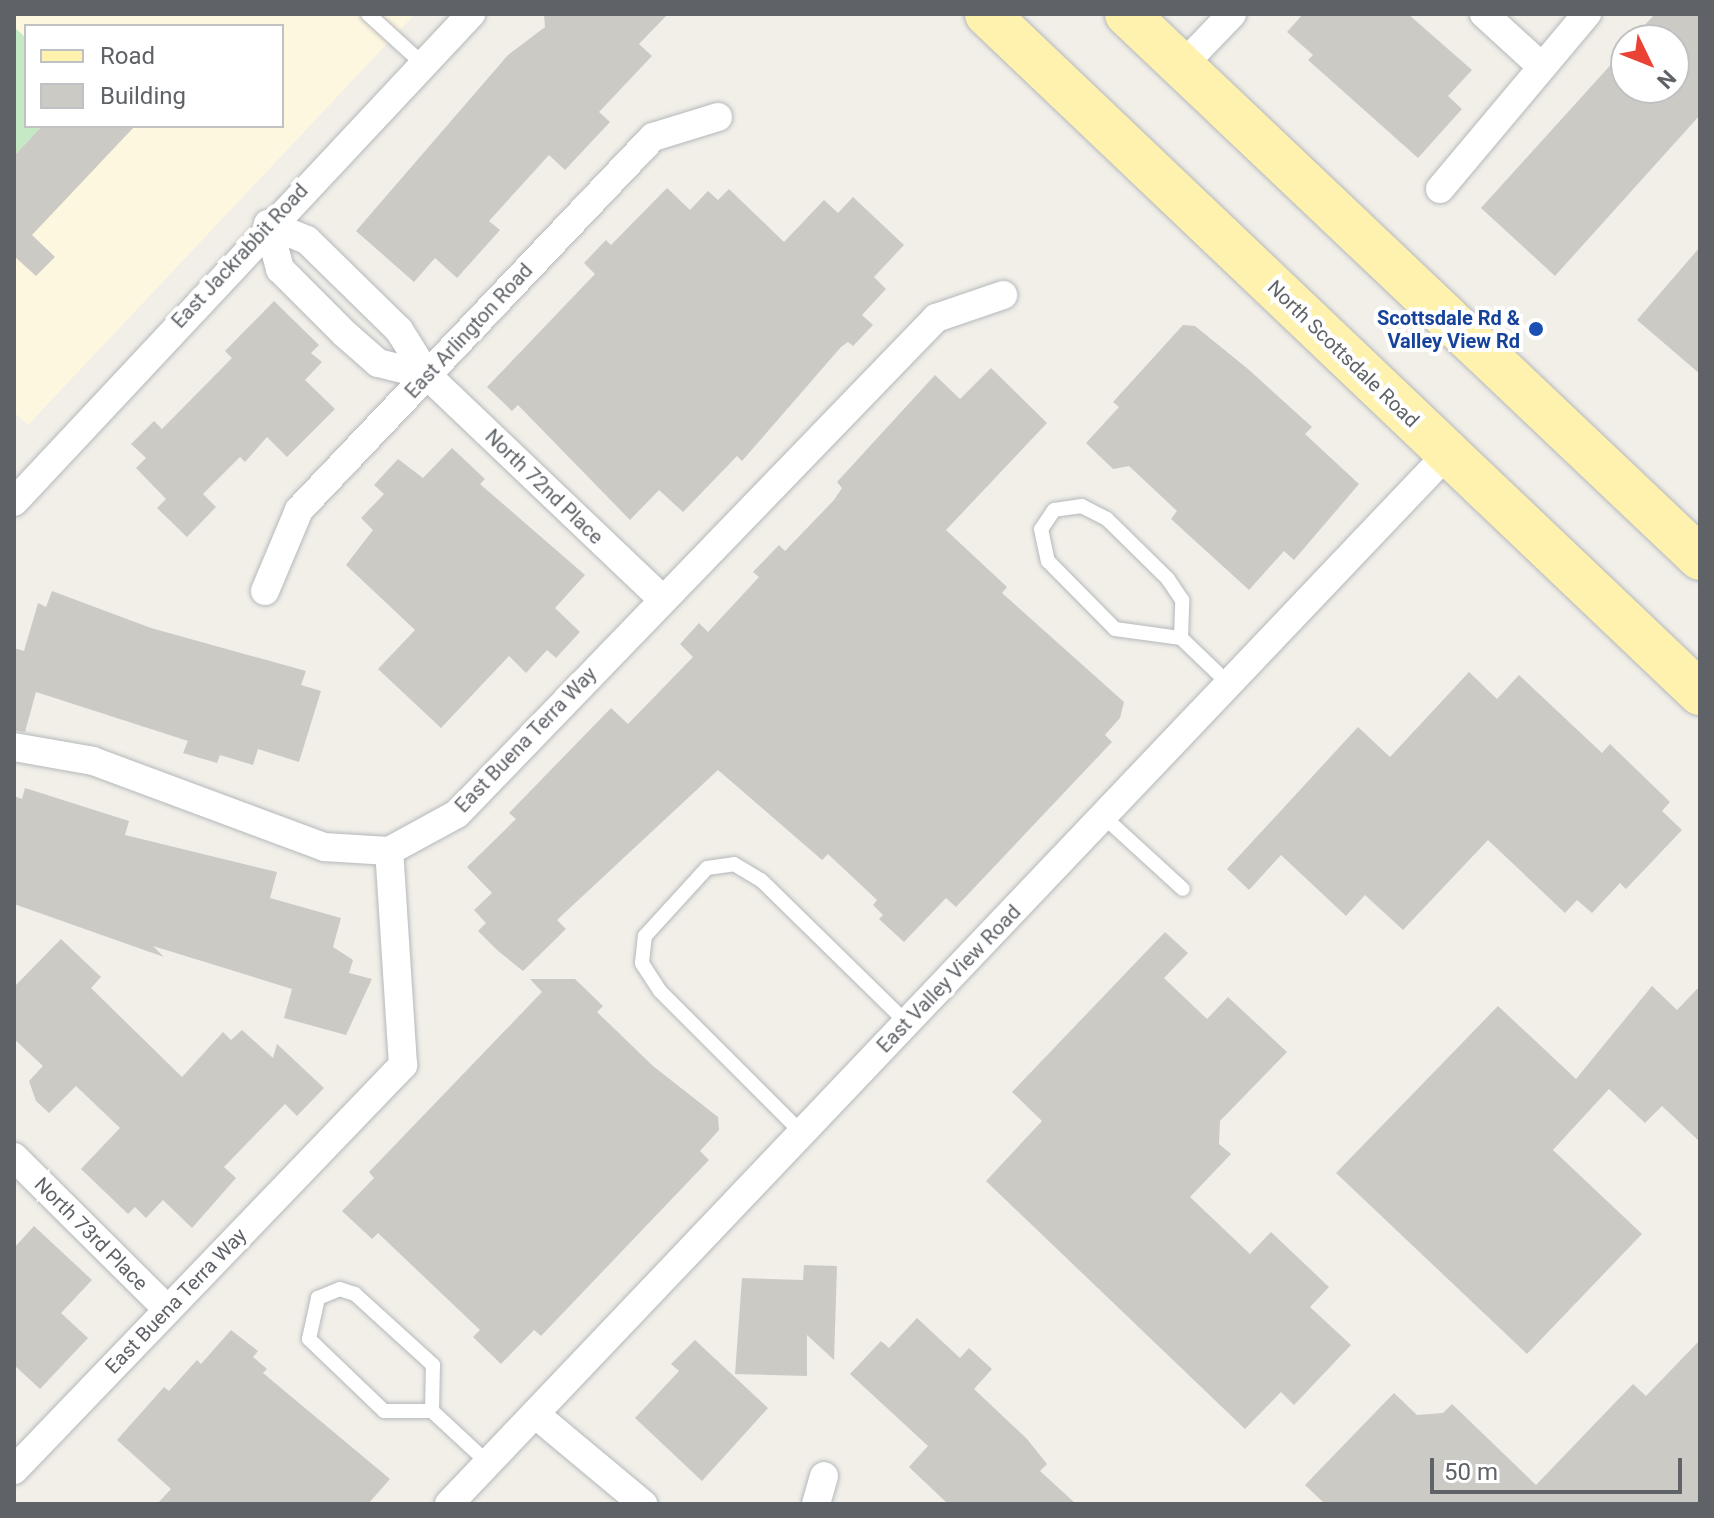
<!DOCTYPE html>
<style>
body{margin:0}
#map{position:relative;width:1714px;height:1518px;overflow:hidden;background:#f1efe8;font-family:Roboto,sans-serif}
div>[style]{position:absolute}
[style*='--x']{left:calc(var(--x)*1px);top:calc(var(--y)*1px);width:calc(var(--w)*1px);rotate:calc(var(--a)*1deg)}
.commercial>*{inset:0;background:#fef7e0}
.green>*{inset:0;background:#c5e8c5}
.building>*{inset:0;background:#cccac5}
.roads{filter:drop-shadow(0 0 2px #b5b8bc) drop-shadow(0 0 2px #b5b8bc)}
.service>*{height:14px;margin:-7px;padding:0 7px;transform-origin:7px;border-radius:7px;background:#fff}
.minor>*{height:28px;margin:-14px;padding:0 14px;transform-origin:14px;border-radius:14px;background:#fff}
.primary>*{height:44px;margin:-22px;padding:0 22px;transform-origin:22px;border-radius:22px;background:#fff2af}
.dots>*{width:22px;height:22px;translate:-50% -50%;box-sizing:border-box;border:4px solid #fff;border-radius:50%}
span{translate:-50% -50%;white-space:nowrap;text-align:center;line-height:1.15;-webkit-text-stroke:8px #fff;paint-order:stroke}
.street-label{font-size:20px;color:#5f6368}
.transit-label{font-size:20px;color:#164399;font-weight:700}
.right{translate:-100% -50%;text-align:right}
.frame{position:absolute;inset:0;border:16px solid #5f6368;pointer-events:none}
.legend{position:absolute;left:24px;top:24px;width:260px;height:104px;box-sizing:border-box;background:#fff;border:2px solid #bfc1c3;margin:0;padding:10px 14px;list-style:none;font-size:24px;color:#5f6368}
.legend li{display:flex;align-items:center;gap:16px;height:40px}
.legend b{width:40px;border:2px solid #bfc1c3}
.north{position:absolute;left:1610px;top:24px;width:80px;height:80px;box-sizing:border-box;background:#fff;border:2px solid #bfc1c3;border-radius:50%;rotate:133deg;font-size:22px;font-weight:700;line-height:32px;text-align:center;color:#5f6368}
.north::after{content:'';display:block;margin:auto;width:28px;height:36px;background:#ea4335;clip-path:polygon(50% 0,100% 100%,50% 72%,0 100%)}
.scale{position:absolute;left:1430px;top:1458px;width:252px;height:36px;box-sizing:border-box;border:4px solid #5f6368;border-top:0;padding-left:10px;font-size:24px;line-height:28px;white-space:nowrap;color:#5f6368;-webkit-text-stroke:6px #fff;paint-order:stroke}
</style>
<div id="map">
<div class="commercial">
<div style="clip-path:polygon(evenodd,14px 14px,415px 14px,28px 425px,14px 412px,14px 14px,26px 26px,282px 26px,282px 126px,26px 126px,26px 26px)"></div>
</div>
<div class="green">
<div style="clip-path:polygon(14px 27px,26px 38px,26px 126px,42px 126px,14px 156px)"></div>
</div>
<div class="building">
<div style="clip-path:polygon(544px 14px,668px 14px,639px 44px,652px 56px,599px 112px,610px 122px,565px 170px,549px 155px,489px 221px,500px 230px,457px 278px,435px 258px,414px 282px,356px 231px,508px 55px,545px 27px)"></div>
<div style="clip-path:polygon(1303px 14px,1408px 14px,1472px 70px,1448px 96px,1462px 109px,1418px 158px,1308px 60px,1313px 55px,1287px 32px)"></div>
<div style="clip-path:polygon(1655px 14px,1700px 14px,1700px 115px,1555px 276px,1481px 208px,1626px 48px,1626px 88px,1674px 88px,1674px 40px,1631px 40px)"></div>
<div style="clip-path:polygon(42px 126px,135px 126px,32px 235px,55px 257px,36px 276px,14px 256px,14px 156px)"></div>
<div style="clip-path:polygon(667px 188px,690px 210px,708px 191px,718px 200px,729px 189px,784px 242px,824px 200px,838px 213px,853px 197px,904px 245px,874px 277px,886px 289px,862px 315px,873px 325px,853px 346px,848px 342px,841px 347px,742px 461px,737px 456px,683px 512px,659px 490px,630px 520px,518px 405px,512px 411px,487px 387px,595px 274px,584px 263px,606px 240px,611px 245px)"></div>
<div style="clip-path:polygon(1700px 247px,1700px 374px,1637px 320px)"></div>
<div style="clip-path:polygon(274px 301px,319px 345px,311px 353px,322px 362px,305px 380px,335px 409px,287px 457px,267px 437px,245px 462px,240px 457px,203px 494px,216px 507px,187px 537px,157px 508px,166px 499px,136px 468px,146px 458px,131px 444px,154px 421px,162px 429px,232px 358px,225px 351px)"></div>
<div style="clip-path:polygon(1183px 325px,1195px 326px,1248px 369px,1312px 427px,1305px 434px,1359px 484px,1294px 560px,1284px 551px,1249px 590px,1171px 519px,1177px 511px,1129px 466px,1113px 469px,1086px 443px,1119px 407px,1113px 402px)"></div>
<div style="clip-path:polygon(991px 368px,1047px 423px,946px 530px,1007px 587px,1002px 593px,1124px 702px,1120px 718px,1105px 735px,1112px 742px,956px 907px,946px 898px,904px 942px,879px 919px,883px 915px,873px 905px,877px 900px,828px 854px,822px 860px,718px 770px,557px 920px,566px 929px,523px 971px,497px 950px,478px 931px,486px 923px,474px 910px,492px 893px,467px 867px,516px 819px,509px 813px,611px 708px,628px 724px,693px 657px,680px 644px,699px 623px,708px 632px,759px 577px,753px 572px,779px 545px,785px 551px,834px 500px,842px 488px,837px 482px,935px 375px,960px 399px)"></div>
<div style="clip-path:polygon(452px 448px,485px 479px,480px 484px,585px 575px,555px 608px,580px 632px,556px 658px,547px 650px,526px 673px,509px 656px,441px 728px,378px 669px,415px 630px,346px 565px,373px 530px,361px 518px,384px 494px,374px 485px,398px 459px,423px 478px)"></div>
<div style="clip-path:polygon(52px 591px,151px 628px,306px 671px,301px 685px,321px 691px,299px 762px,258px 749px,253px 765px,220px 755px,217px 763px,183px 753px,188px 741px,36px 692px,25px 732px,14px 730px,14px 648px,24px 651px,38px 603px,46px 607px)"></div>
<div style="clip-path:polygon(1469px 672px,1497px 699px,1519px 675px,1602px 753px,1610px 744px,1670px 802px,1662px 811px,1682px 830px,1626px 889px,1620px 883px,1592px 913px,1577px 900px,1565px 913px,1488px 840px,1403px 930px,1365px 895px,1346px 916px,1281px 855px,1249px 890px,1227px 869px,1358px 727px,1390px 757px)"></div>
<div style="clip-path:polygon(25px 788px,129px 821px,125px 835px,277px 872px,270px 898px,341px 918px,333px 947px,353px 960px,349px 973px,372px 979px,346px 1035px,284px 1018px,292px 989px,153px 946px,164px 957px,14px 904px,14px 796px,22px 799px)"></div>
<div style="clip-path:polygon(1165px 932px,1188px 953px,1164px 978px,1207px 1019px,1228px 997px,1287px 1052px,1220px 1121px,1219px 1144px,1231px 1154px,1190px 1197px,1250px 1254px,1271px 1232px,1329px 1287px,1310px 1307px,1351px 1345px,1294px 1405px,1281px 1392px,1245px 1429px,986px 1181px,1042px 1121px,1012px 1092px)"></div>
<div style="clip-path:polygon(61px 939px,101px 977px,91px 988px,182px 1077px,223px 1032px,231px 1040px,242px 1030px,273px 1058px,277px 1044px,324px 1088px,297px 1116px,285px 1104px,224px 1167px,236px 1178px,192px 1228px,163px 1200px,146px 1218px,135px 1207px,128px 1214px,81px 1169px,120px 1128px,76px 1086px,49px 1113px,36px 1101px,29px 1081px,43px 1066px,14px 1039px,14px 987px)"></div>
<div style="clip-path:polygon(530px 979px,575px 979px,603px 1006px,597px 1012px,653px 1066px,718px 1117px,719px 1130px,700px 1151px,709px 1160px,541px 1336px,534px 1330px,501px 1364px,473px 1337px,480px 1330px,378px 1233px,372px 1239px,342px 1211px,374px 1178px,369px 1172px,542px 992px)"></div>
<div style="clip-path:polygon(1652px 986px,1677px 1010px,1700px 986px,1700px 1142px,1662px 1106px,1645px 1123px,1609px 1089px,1553px 1150px,1642px 1234px,1527px 1354px,1336px 1173px,1498px 1006px,1576px 1079px)"></div>
<div style="clip-path:polygon(34px 1226px,92px 1280px,61px 1313px,88px 1338px,40px 1389px,14px 1365px,14px 1248px)"></div>
<div style="clip-path:polygon(804px 1265px,837px 1266px,834px 1360px,807px 1335px,807px 1376px,735px 1374px,742px 1278px,803px 1280px)"></div>
<div style="clip-path:polygon(917px 1318px,960px 1358px,969px 1348px,992px 1369px,974px 1389px,1027px 1439px,1047px 1464px,1040px 1471px,1076px 1504px,948px 1504px,909px 1467px,928px 1446px,850px 1374px,881px 1341px,889px 1348px)"></div>
<div style="clip-path:polygon(231px 1330px,258px 1351px,253px 1357px,267px 1369px,263px 1373px,390px 1479px,368px 1504px,157px 1504px,171px 1489px,117px 1440px,164px 1387px,169px 1391px,197px 1360px,201px 1364px)"></div>
<div style="clip-path:polygon(695px 1340px,768px 1408px,702px 1481px,635px 1418px,679px 1371px,671px 1364px)"></div>
<div style="clip-path:polygon(1700px 1340px,1700px 1504px,1325px 1504px,1305px 1485px,1394px 1393px,1417px 1415px,1443px 1413px,1452px 1404px,1536px 1485px,1633px 1384px,1646px 1396px)"></div>
</div>
<div class="roads">
<div class="service">
<div style="--x:368;--y:14;--w:74;--a:42.3"></div>
<div style="--x:1181;--y:638;--w:38;--a:-88"></div>
<div style="--x:1182;--y:600;--w:25;--a:-124"></div>
<div style="--x:1168;--y:579;--w:86;--a:-135.5"></div>
<div style="--x:1107;--y:519;--w:28;--a:-153"></div>
<div style="--x:1082;--y:506;--w:28;--a:172"></div>
<div style="--x:1054;--y:510;--w:23;--a:124"></div>
<div style="--x:1041;--y:529;--w:33;--a:78"></div>
<div style="--x:1048;--y:561;--w:95;--a:45.4"></div>
<div style="--x:1115;--y:629;--w:67;--a:7.8"></div>
<div style="--x:1181;--y:638;--w:66;--a:43.8"></div>
<div style="--x:1103;--y:816;--w:108;--a:42.4"></div>
<div style="--x:802;--y:1133;--w:201;--a:-135"></div>
<div style="--x:660;--y:991;--w:33;--a:-123"></div>
<div style="--x:642;--y:963;--w:27;--a:-84"></div>
<div style="--x:645;--y:936;--w:92;--a:-47.6"></div>
<div style="--x:707;--y:868;--w:27;--a:-8"></div>
<div style="--x:734;--y:864;--w:31;--a:31"></div>
<div style="--x:761;--y:880;--w:204;--a:44.4"></div>
<div style="--x:432;--y:1411;--w:46;--a:-88.8"></div>
<div style="--x:433;--y:1365;--w:105;--a:-137.7"></div>
<div style="--x:355;--y:1294;--w:16;--a:-162"></div>
<div style="--x:340;--y:1289;--w:24;--a:158"></div>
<div style="--x:318;--y:1298;--w:42;--a:102.4"></div>
<div style="--x:309;--y:1339;--w:104;--a:43.8"></div>
<div style="--x:384;--y:1411;--w:48;--a:0"></div>
<div style="--x:432;--y:1411;--w:76;--a:42.9"></div>
</div>
<div class="minor">
<div style="--x:1484;--y:14;--w:77;--a:42.4"></div>
<div style="--x:1182;--y:66;--w:72;--a:-46.1"></div>
<div style="--x:1440;--y:189;--w:229;--a:-50"></div>
<div style="--x:268;--y:224;--w:42;--a:22.3"></div>
<div style="--x:307;--y:240;--w:129;--a:44.4"></div>
<div style="--x:399;--y:330;--w:53;--a:58.1"></div>
<div style="--x:427;--y:375;--w:325;--a:43.6"></div>
<div style="--x:268;--y:224;--w:47;--a:75.1"></div>
<div style="--x:280;--y:269;--w:92;--a:45"></div>
<div style="--x:345;--y:334;--w:44;--a:41.3"></div>
<div style="--x:378;--y:363;--w:50;--a:13.8"></div>
<div style="--x:14;--y:502;--w:669;--a:-46.88"></div>
<div style="--x:265;--y:591;--w:88;--a:-67.2"></div>
<div style="--x:299;--y:510;--w:514;--a:-46.5"></div>
<div style="--x:653;--y:137;--w:68;--a:-17.1"></div>
<div style="--x:14;--y:747;--w:80;--a:10"></div>
<div style="--x:93;--y:761;--w:246;--a:20.4"></div>
<div style="--x:324;--y:847;--w:65;--a:3.5"></div>
<div style="--x:389;--y:851;--w:77;--a:-28.6"></div>
<div style="--x:457;--y:814;--w:690;--a:-46"></div>
<div style="--x:936;--y:318;--w:71;--a:-18.9"></div>
<div style="--x:14;--y:1157;--w:217;--a:44.8"></div>
<div style="--x:535;--y:1414;--w:141;--a:39.8"></div>
<div style="--x:14;--y:1470;--w:562;--a:-46.15"></div>
<div style="--x:403;--y:1065;--w:214;--a:-93.7"></div>
<div style="--x:449;--y:1504;--w:1449;--a:-46.45"></div>
<div style="--x:816;--y:1504;--w:29;--a:-74"></div>
</div>
<div class="primary">
<div style="--x:987;--y:14;--w:985;--a:43.6"></div>
<div style="--x:1127;--y:14;--w:790;--a:43.51"></div>
</div>
</div>
<div class="dots">
<div style="left:1536px;top:329px;background:#1a4fb4"></div>
</div>
<div class="street-label">
<span style="left:240px;top:256px;rotate:-47deg">East Jackrabbit Road</span>
<span style="left:469px;top:331px;rotate:-47deg">East Arlington Road</span>
<span style="left:1343px;top:354px;rotate:44deg">North Scottsdale Road</span>
<span style="left:544px;top:487px;rotate:44deg">North 72nd Place</span>
<span style="left:526px;top:740px;rotate:-46deg">East Buena Terra Way</span>
<span style="left:949px;top:979px;rotate:-46deg">East Valley View Road</span>
<span style="left:91px;top:1234px;rotate:45deg">North 73rd Place</span>
<span style="left:176px;top:1301px;rotate:-46deg">East Buena Terra Way</span>
</div>
<div class="transit-label">
<span class="right" style="left:1520px;top:330px">Scottsdale Rd &amp;<br>Valley View Rd</span>
</div>
<div class="frame"></div>
<ul class="legend">
<li><b style="height:10px;background:#fff2af"></b>Road</li>
<li><b style="height:22px;background:#cccac5"></b>Building</li>
</ul>
<div class="north">N</div>
<div class="scale">50 m</div>
</div>
